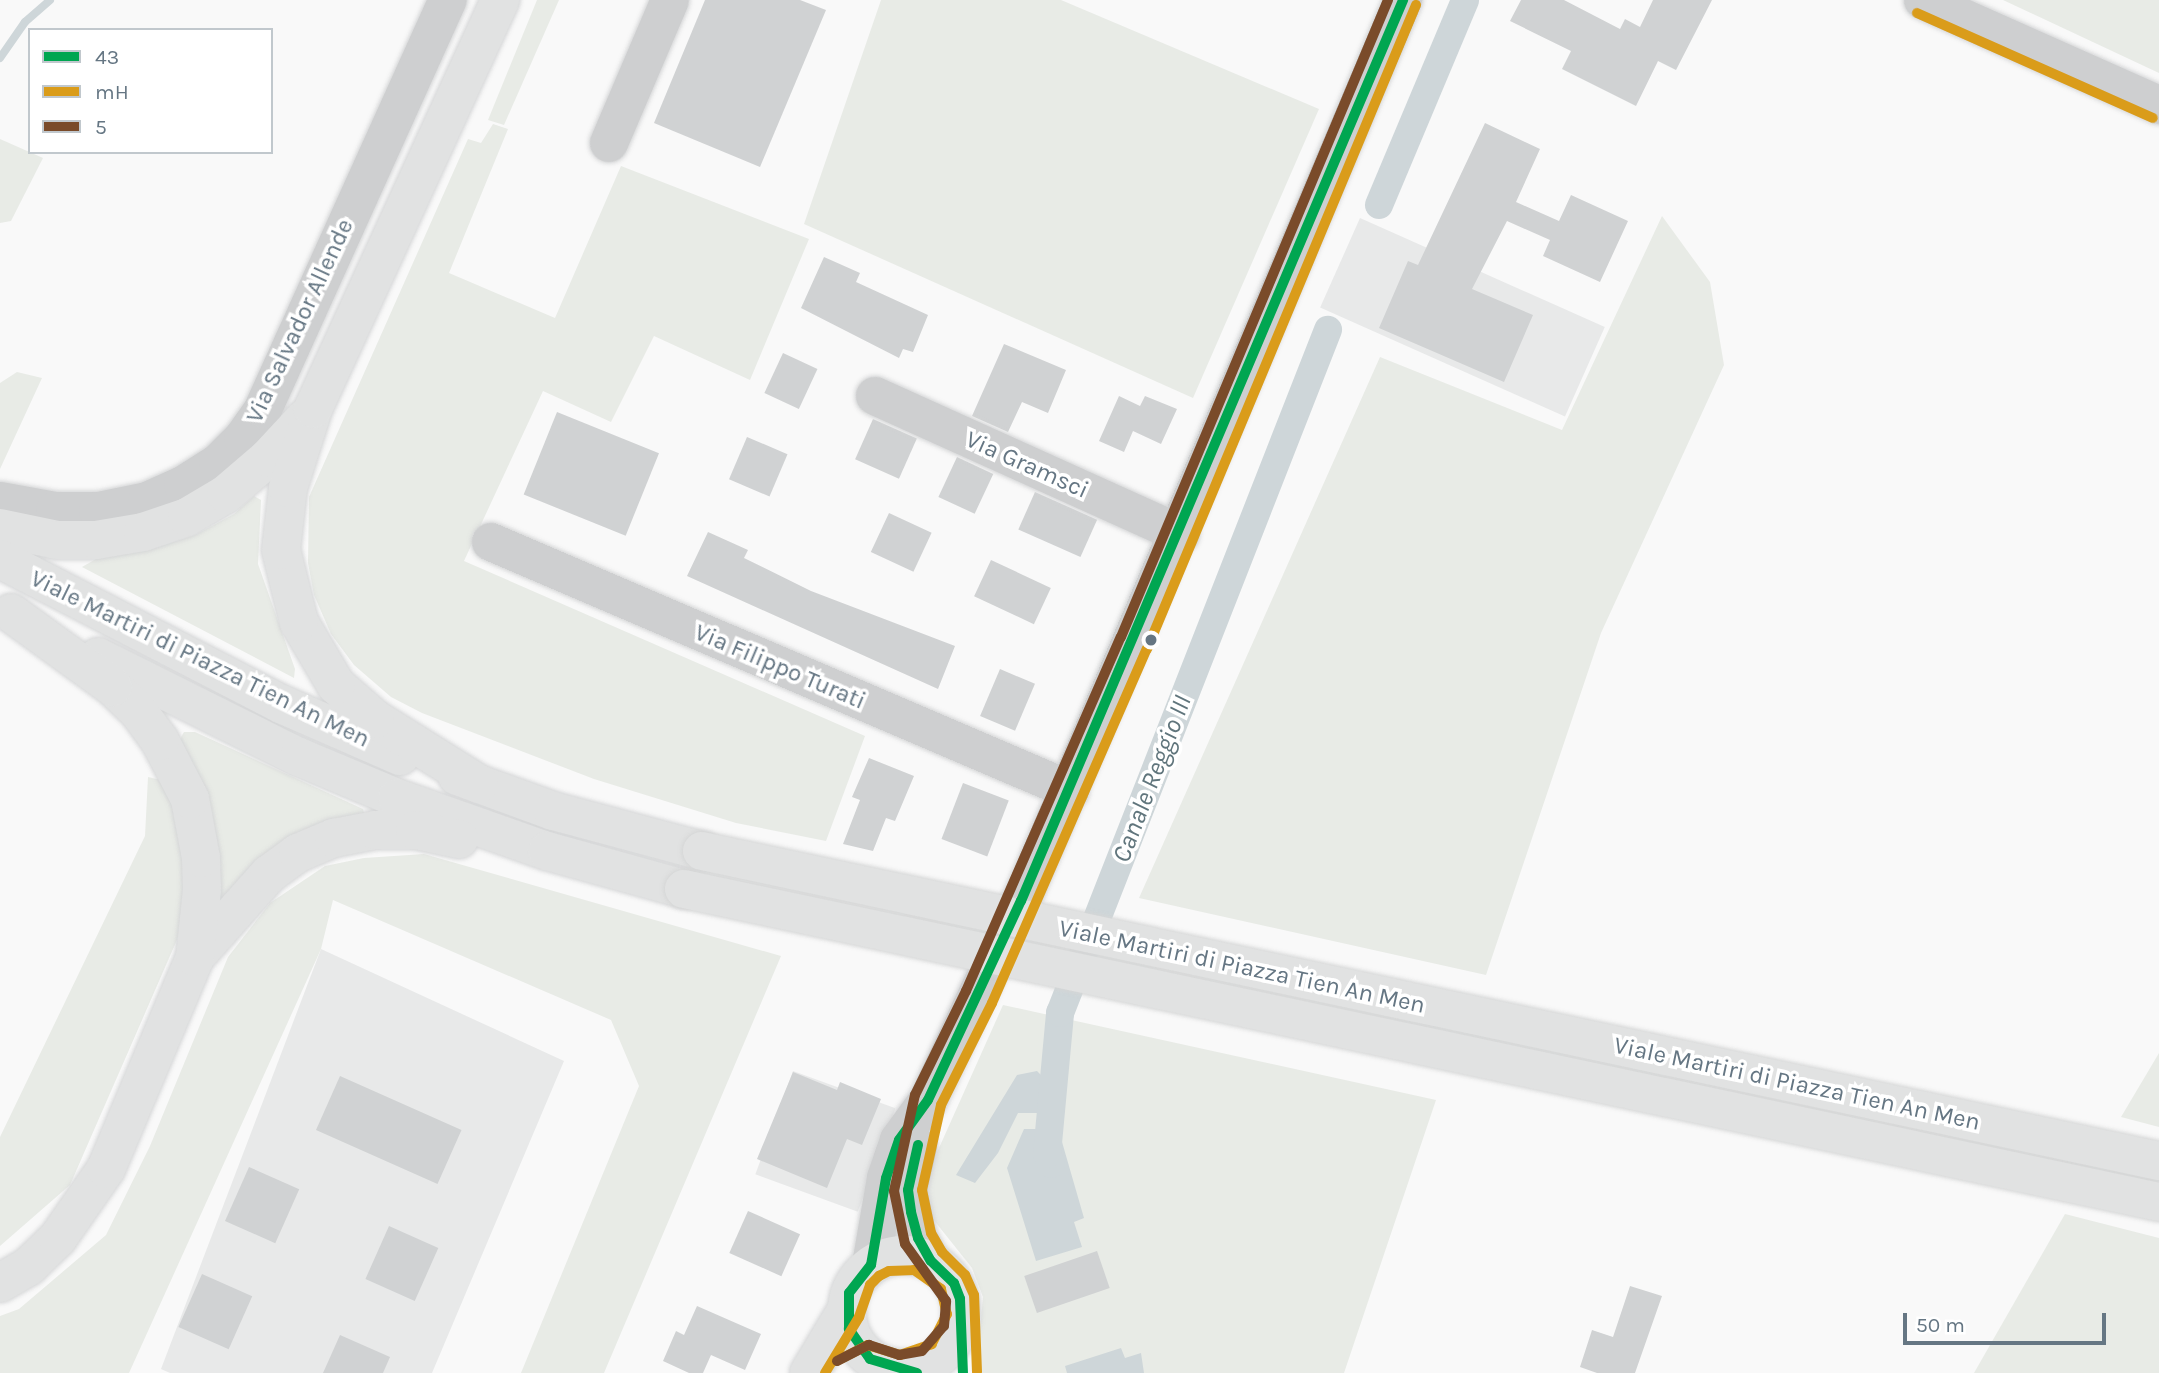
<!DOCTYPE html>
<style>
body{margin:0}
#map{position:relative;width:2159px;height:1373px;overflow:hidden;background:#f9f9f9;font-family:Karla,sans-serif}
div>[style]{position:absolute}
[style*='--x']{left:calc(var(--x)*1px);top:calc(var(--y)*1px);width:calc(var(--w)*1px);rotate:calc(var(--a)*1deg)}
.built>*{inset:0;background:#e8e9e9;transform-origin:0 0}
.green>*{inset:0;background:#e8ebe6}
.water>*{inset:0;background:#ced6d9}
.stream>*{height:8px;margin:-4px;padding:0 4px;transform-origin:4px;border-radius:4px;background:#ced6d9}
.canal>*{height:28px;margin:-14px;padding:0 14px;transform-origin:14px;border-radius:14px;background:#ced6d9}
.building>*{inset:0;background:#d0d2d3;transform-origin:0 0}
.roads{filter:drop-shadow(0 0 2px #d5d6d7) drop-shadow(0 0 2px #d5d6d7)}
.minor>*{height:38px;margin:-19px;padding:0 19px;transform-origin:19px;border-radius:19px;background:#cecfd0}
.major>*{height:38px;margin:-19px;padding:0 19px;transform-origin:19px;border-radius:19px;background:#e1e2e2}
.major>.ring{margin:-19px;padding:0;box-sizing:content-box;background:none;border:38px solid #e1e2e2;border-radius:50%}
.highway>*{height:38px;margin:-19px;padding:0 19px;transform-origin:19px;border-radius:19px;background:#e1e2e2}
.bridges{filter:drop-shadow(0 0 2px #d5d6d6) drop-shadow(0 0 2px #d5d6d6)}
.highway-bridge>*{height:38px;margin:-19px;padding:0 19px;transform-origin:19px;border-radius:19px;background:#e1e2e2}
.bus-1>*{height:10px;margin:-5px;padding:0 5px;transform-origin:5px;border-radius:5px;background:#00a651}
.bus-2>*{height:10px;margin:-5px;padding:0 5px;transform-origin:5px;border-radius:5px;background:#da9c1a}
.bus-3>*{height:10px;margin:-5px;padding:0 5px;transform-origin:5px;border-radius:5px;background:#7a4b2a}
.dots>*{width:19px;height:19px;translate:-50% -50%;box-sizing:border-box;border:4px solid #fff;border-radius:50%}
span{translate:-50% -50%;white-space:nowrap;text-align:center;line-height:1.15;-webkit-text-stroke:7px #fff;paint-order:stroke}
.street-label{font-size:24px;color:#657683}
.water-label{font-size:26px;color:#60757c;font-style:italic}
.legend{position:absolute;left:28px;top:28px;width:245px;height:126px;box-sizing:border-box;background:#fff;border:2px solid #c1c8cd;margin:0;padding:9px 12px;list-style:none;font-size:21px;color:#657683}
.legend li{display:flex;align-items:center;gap:14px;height:35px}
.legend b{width:35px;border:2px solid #c1c8cd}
.scale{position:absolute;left:1903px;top:1313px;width:203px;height:32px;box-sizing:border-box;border:4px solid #657683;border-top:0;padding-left:9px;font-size:21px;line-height:24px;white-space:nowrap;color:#657683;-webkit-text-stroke:5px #fff;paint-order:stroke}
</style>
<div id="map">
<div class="built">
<div style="left:1360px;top:218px;width:268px;height:98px;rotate:24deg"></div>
<div style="clip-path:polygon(321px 949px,564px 1061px,432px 1373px,170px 1373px,161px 1369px)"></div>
<div style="left:793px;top:1071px;width:109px;height:110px;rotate:20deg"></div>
</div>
<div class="green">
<div style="clip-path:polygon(537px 0,559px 0,504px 125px,488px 120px)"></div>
<div style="clip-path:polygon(881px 0,1061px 0,1319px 109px,1193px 398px,804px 224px)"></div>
<div style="clip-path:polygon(2003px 0,2159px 0,2159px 73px)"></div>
<div style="clip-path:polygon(493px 124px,508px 129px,449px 273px,555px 318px,621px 166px,809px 239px,750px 380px,654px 336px,611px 422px,543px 391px,464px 561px,865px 736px,826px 841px,736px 823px,594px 779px,422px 713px,391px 697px,354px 665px,331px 634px,314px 595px,308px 563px,309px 497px,468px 139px,481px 143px)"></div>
<div style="clip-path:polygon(0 139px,43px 158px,11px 221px,0 223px)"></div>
<div style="clip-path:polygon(1662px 216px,1710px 282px,1724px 365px,1601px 633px,1486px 975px,1139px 898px,1380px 357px,1562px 430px)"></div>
<div style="clip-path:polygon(17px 372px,42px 378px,0 469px,0 383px)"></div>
<div style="clip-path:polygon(254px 496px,261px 500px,258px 564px,295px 669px,294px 678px,82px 567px,96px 559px,155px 548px,195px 535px,234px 514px)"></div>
<div style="clip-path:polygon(184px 732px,195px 732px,363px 809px,365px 817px,220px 905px,179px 741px)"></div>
<div style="clip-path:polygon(148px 777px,174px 783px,189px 856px,180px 933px,70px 1185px,0 1246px,0 1137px,145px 836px)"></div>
<div style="clip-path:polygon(424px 854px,781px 956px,604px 1373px,521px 1373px,639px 1086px,611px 1020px,333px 900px,321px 949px,129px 1373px,0 1373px,0 1316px,19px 1309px,106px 1235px,150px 1146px,228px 957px,270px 903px,325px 866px,364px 858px)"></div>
<div style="clip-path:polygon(1003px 1005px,1436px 1100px,1344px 1373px,976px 1373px,983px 1297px,972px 1268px,929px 1214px,926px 1177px)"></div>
<div style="clip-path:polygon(2159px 1053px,2159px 1127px,2121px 1117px)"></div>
<div style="clip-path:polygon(2065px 1214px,2159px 1238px,2159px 1373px,1974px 1373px)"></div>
</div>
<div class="water">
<div style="clip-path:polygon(1037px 1071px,1043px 1077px,1042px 1113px,1018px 1113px,998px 1153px,975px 1183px,956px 1175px,1017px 1075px)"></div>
<div style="clip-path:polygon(1024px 1129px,1051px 1129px,1051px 1136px,1060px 1135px,1084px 1218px,1074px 1222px,1082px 1247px,1036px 1261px,1007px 1168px)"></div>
<div style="clip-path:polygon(1121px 1348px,1125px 1358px,1141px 1353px,1144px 1373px,1067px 1373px,1065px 1366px)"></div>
</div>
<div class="stream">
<div style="--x:0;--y:58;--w:44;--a:-55.2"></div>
<div style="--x:25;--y:22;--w:33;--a:-41"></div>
</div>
<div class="canal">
<div style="--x:1379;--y:205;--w:222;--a:-67.2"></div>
<div style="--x:1051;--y:1164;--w:11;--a:-112"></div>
<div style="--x:1047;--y:1154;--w:142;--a:-84.7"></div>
<div style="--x:1060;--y:1013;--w:734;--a:-68.58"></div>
</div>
<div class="building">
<div style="clip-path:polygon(705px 0,800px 0,826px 10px,760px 167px,654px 123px)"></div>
<div style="clip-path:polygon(1521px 0,1564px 0,1620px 29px,1625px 19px,1640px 27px,1653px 0,1712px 0,1676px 70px,1658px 61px,1636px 106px,1562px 69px,1571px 51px,1510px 21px)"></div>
<div style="clip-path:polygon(1485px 123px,1540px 149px,1516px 202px,1559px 221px,1571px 195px,1628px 221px,1600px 282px,1543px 256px,1550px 240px,1507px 221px,1472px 289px,1533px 315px,1504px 382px,1379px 328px,1408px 261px,1418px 265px)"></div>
<div style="clip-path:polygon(824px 257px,860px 273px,856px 282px,928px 315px,913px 352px,903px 349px,899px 358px,801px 308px)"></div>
<div style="clip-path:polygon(1004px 344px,1066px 370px,1048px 413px,1022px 402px,1008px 432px,972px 416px)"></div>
<div style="left:783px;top:353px;width:38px;height:44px;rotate:25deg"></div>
<div style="clip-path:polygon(1119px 396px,1140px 406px,1145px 396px,1177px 409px,1161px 444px,1133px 431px,1124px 452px,1099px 441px)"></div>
<div style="left:557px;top:412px;width:110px;height:89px;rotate:22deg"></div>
<div style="left:873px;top:419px;width:48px;height:44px;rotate:24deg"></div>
<div style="left:747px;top:437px;width:44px;height:46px;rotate:23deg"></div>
<div style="left:957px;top:457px;width:40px;height:44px;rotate:25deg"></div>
<div style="left:1035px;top:492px;width:68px;height:41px;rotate:24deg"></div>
<div style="left:889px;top:513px;width:47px;height:43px;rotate:25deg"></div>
<div style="clip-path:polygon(708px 532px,748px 550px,744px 558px,811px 591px,955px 646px,938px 689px,687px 576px)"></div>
<div style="left:991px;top:560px;width:66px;height:40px;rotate:25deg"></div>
<div style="left:1000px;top:669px;width:38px;height:51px;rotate:23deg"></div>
<div style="clip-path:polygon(869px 758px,914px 776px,895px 821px,886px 818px,873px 851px,843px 844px,860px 800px,852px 797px)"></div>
<div style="left:963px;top:783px;width:49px;height:60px;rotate:21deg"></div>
<div style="clip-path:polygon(793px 1072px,837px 1090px,840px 1082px,881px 1099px,862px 1145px,847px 1139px,827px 1188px,757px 1159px)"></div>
<div style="left:340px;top:1076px;width:133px;height:59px;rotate:24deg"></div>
<div style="left:249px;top:1167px;width:55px;height:59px;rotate:24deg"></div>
<div style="left:748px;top:1211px;width:57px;height:46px;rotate:24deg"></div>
<div style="left:389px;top:1226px;width:54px;height:58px;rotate:24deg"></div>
<div style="left:1097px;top:1251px;width:39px;height:77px;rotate:71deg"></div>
<div style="left:202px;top:1274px;width:55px;height:58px;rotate:24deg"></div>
<div style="clip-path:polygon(1630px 1286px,1662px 1296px,1635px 1373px,1597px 1373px,1580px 1367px,1592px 1330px,1613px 1337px)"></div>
<div style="clip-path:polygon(697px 1306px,761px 1334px,745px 1370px,711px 1355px,703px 1373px,689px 1373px,663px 1361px,676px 1331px,684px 1335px)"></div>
<div style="clip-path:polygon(340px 1335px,390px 1357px,383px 1373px,323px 1373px)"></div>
</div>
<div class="roads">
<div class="minor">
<div style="--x:1923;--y:0;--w:258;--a:24"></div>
<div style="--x:609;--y:143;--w:155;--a:-66.9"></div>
<div style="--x:875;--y:396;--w:335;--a:24.3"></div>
<div style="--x:0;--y:501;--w:56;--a:10.3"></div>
<div style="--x:55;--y:511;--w:43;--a:0"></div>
<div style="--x:98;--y:511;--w:50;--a:-11.5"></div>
<div style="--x:147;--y:501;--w:39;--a:-24"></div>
<div style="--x:183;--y:485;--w:41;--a:-32.2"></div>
<div style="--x:218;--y:463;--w:35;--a:-45"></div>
<div style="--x:243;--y:438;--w:35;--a:-55"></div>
<div style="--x:263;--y:409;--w:449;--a:-65.7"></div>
<div style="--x:491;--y:542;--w:630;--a:23.19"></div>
<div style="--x:918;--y:1147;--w:44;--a:103.1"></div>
<div style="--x:908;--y:1190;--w:49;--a:78.2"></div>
<div style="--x:918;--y:1238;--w:26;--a:61"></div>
<div style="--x:871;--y:1265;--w:88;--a:-80.2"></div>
<div style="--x:886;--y:1178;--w:40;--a:-71.1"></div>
<div style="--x:899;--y:1140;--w:49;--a:-54.1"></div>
<div style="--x:928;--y:1100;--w:220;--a:-65"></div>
<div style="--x:1021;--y:901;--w:979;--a:-67.02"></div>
</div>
<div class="major">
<div class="ring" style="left:847px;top:1255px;width:76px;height:76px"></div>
<div style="--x:809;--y:1373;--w:72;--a:-59.2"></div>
</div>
<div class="highway">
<div style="--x:0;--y:528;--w:58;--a:11.9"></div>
<div style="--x:57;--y:540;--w:39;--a:0"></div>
<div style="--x:96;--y:540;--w:48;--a:-9.7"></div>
<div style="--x:143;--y:532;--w:46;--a:-18.8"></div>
<div style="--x:187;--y:517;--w:45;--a:-30.5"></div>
<div style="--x:226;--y:494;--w:55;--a:-40.6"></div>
<div style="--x:268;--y:458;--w:54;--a:-47.2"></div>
<div style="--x:0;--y:559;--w:316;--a:27.3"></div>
<div style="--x:281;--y:704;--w:130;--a:23.6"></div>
<div style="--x:98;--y:657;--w:225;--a:26.5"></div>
<div style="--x:299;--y:757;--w:106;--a:22.7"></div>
<div style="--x:397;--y:798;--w:159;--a:19.5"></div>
<div style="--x:547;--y:851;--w:142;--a:15.5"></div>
<div style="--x:457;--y:776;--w:102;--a:20"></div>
<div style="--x:553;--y:811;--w:154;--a:15"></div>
<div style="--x:479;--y:784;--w:123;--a:-148"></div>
<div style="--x:375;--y:719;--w:52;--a:-138.9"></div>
<div style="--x:336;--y:685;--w:73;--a:-120.4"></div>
<div style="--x:299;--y:622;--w:74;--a:-104"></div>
<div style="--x:281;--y:550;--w:62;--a:-83.6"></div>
<div style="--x:288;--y:488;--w:83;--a:-72.4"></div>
<div style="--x:313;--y:409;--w:450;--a:-65.4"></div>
<div style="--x:195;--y:957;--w:111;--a:-48.3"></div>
<div style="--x:269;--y:874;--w:36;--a:-36"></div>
<div style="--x:298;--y:853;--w:39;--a:-23"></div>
<div style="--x:334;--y:838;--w:43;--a:-10.8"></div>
<div style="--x:376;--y:830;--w:39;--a:0"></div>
<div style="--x:415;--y:830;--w:45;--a:11.6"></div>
<div style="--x:0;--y:1283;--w:32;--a:-30"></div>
<div style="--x:28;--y:1267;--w:42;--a:-44"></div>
<div style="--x:58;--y:1238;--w:84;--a:-55.2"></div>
<div style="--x:106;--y:1169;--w:230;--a:-67.2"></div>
<div style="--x:195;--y:957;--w:68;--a:-84.1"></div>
<div style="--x:202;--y:889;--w:31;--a:-92"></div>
<div style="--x:201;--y:858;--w:60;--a:-100.6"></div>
<div style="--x:190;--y:799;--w:65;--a:-117.3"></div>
<div style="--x:160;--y:741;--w:36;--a:-126"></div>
<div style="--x:139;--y:712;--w:36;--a:-136"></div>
<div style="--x:113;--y:687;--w:126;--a:-144"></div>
</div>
</div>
<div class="bridges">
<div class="highway-bridge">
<div style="--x:702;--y:851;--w:1490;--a:12.01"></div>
<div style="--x:684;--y:889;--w:1508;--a:11.98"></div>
</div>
</div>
<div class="bus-1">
<div style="--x:918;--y:1145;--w:46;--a:102.5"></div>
<div style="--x:908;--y:1190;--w:22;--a:82"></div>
<div style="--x:911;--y:1212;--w:27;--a:75"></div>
<div style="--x:918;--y:1238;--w:26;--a:61"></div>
<div style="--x:931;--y:1261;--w:32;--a:44"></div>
<div style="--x:954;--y:1283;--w:17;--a:69"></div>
<div style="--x:960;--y:1299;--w:74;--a:87.7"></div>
<div style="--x:917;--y:1373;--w:49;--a:-163.4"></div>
<div style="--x:870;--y:1359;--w:37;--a:-125"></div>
<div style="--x:849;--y:1329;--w:36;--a:-90"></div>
<div style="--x:849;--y:1293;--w:36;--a:-52"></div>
<div style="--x:871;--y:1265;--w:88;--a:-80.2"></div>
<div style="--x:886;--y:1178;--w:40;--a:-71.1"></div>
<div style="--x:899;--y:1140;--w:49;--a:-54.1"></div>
<div style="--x:928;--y:1100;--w:220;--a:-65"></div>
<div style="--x:1021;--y:901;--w:979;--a:-67.02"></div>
</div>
<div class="bus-2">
<div style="--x:1917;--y:13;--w:258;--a:24"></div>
<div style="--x:977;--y:1372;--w:77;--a:-92.2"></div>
<div style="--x:974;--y:1295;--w:22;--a:-114"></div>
<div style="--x:965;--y:1275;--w:33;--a:-135"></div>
<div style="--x:942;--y:1252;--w:22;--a:-120"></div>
<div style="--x:931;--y:1233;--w:44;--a:-101.8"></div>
<div style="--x:922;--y:1190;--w:87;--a:-77.4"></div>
<div style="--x:941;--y:1105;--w:114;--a:-63.4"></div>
<div style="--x:992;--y:1003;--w:386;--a:-66.4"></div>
<div style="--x:1147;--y:649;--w:698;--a:-67.33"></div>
<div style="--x:825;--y:1373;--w:66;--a:-58.7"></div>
<div style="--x:859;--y:1317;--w:34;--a:-71"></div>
<div style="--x:870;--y:1285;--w:13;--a:-45"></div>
<div style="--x:879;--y:1276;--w:11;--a:-27"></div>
<div style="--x:889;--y:1271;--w:25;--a:-2"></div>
<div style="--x:914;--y:1270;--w:33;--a:35"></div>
<div style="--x:941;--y:1289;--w:26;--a:77"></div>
<div style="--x:947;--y:1314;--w:34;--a:117"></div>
<div style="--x:932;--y:1344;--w:34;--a:161"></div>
<div style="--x:900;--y:1355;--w:34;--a:-163"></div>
<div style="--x:868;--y:1345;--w:35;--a:153"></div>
</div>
<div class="bus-3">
<div style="--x:837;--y:1361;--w:36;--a:-27"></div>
<div style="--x:869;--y:1345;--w:32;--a:18"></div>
<div style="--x:899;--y:1355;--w:23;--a:-10"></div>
<div style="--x:922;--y:1351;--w:33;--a:-49"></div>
<div style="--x:944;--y:1326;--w:25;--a:-85"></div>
<div style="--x:946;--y:1301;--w:70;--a:-125.7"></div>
<div style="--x:905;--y:1244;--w:54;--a:-101.7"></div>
<div style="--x:894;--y:1191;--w:98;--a:-77.7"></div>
<div style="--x:915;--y:1095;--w:116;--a:-63.9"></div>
<div style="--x:966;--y:991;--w:386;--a:-66.4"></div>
<div style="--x:1121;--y:637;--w:691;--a:-67.26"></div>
</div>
<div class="dots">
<div style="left:1151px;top:640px;background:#657683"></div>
</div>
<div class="street-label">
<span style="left:300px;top:321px;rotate:-65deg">Via Salvador Allende</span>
<span style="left:1027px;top:465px;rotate:24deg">Via Gramsci</span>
<span style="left:200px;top:659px;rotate:26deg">Viale Martiri di Piazza Tien An Men</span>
<span style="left:780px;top:667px;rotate:23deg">Via Filippo Turati</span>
<span style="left:1242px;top:967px;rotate:12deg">Viale Martiri di Piazza Tien An Men</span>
<span style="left:1797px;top:1084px;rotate:12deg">Viale Martiri di Piazza Tien An Men</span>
</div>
<div class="water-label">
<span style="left:1152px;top:779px;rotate:-69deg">Canale Reggio III</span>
</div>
<ul class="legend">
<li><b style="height:9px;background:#00a651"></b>43</li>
<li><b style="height:9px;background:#da9c1a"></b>mH</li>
<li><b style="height:9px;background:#7a4b2a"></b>5</li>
</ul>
<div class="scale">50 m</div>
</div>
